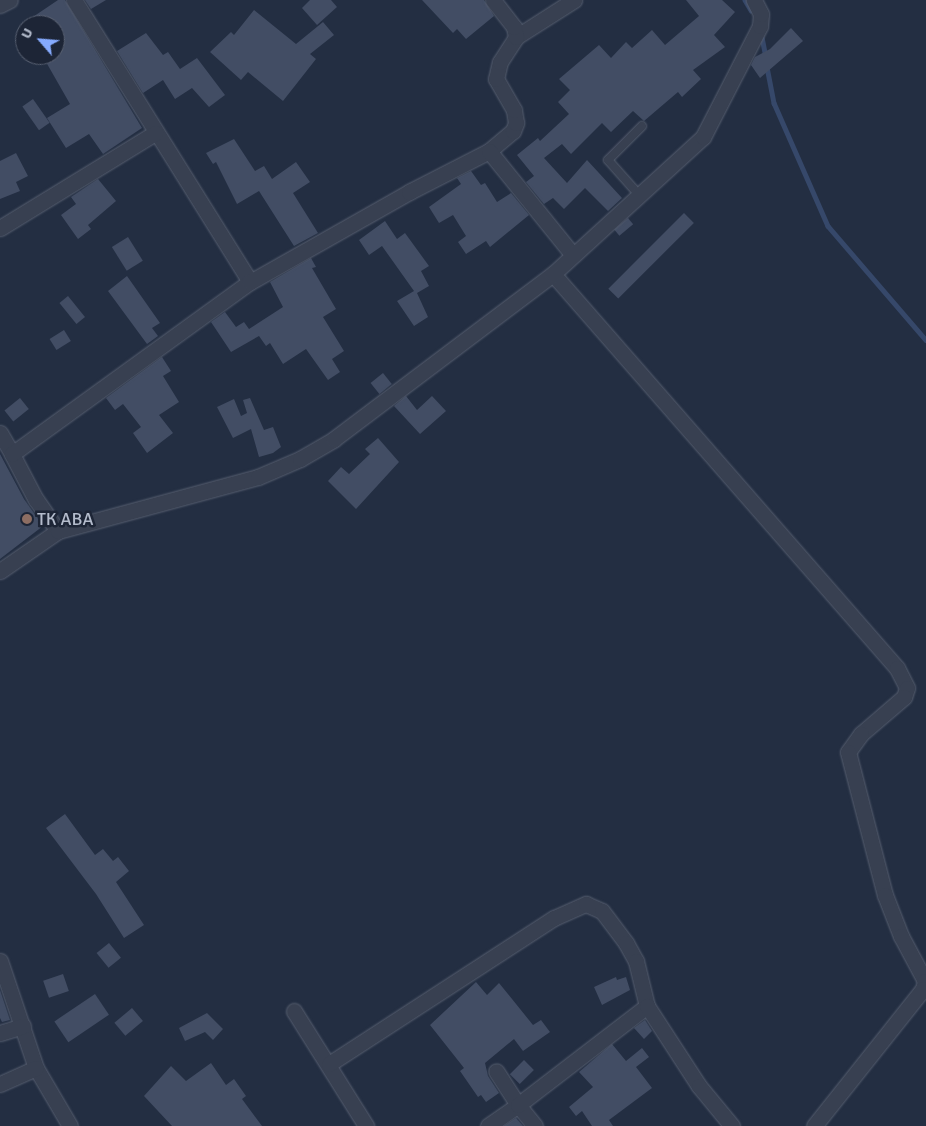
<!DOCTYPE html>
<style>
body{margin:0}
#map{position:relative;width:926px;height:1126px;overflow:hidden;background:#232e42;font-family:Signika,sans-serif}
div>[style]{position:absolute}
[style*='--x']{left:calc(var(--x)*1px);top:calc(var(--y)*1px);width:calc(var(--w)*1px);rotate:calc(var(--a)*1deg)}
.stream>*{height:4.5px;margin:-2.25px;padding:0 2.25px;transform-origin:2.25px;border-radius:2.25px;background:#36486a}
.building>*{inset:0;background:#424d64;transform-origin:0 0}
.roads{filter:drop-shadow(0 0 1px #565e6f) drop-shadow(0 0 1px #565e6f)}
.lane>*{height:8px;margin:-4px;padding:0 4px;transform-origin:4px;border-radius:4px;background:#384051}
.street>*{height:15px;margin:-7.5px;padding:0 7.5px;transform-origin:7.5px;border-radius:7.5px;background:#384051}
.dots>*{width:14px;height:14px;translate:-50% -50%;box-sizing:border-box;border:2px solid #1d2536;border-radius:50%}
span{translate:-50% -50%;white-space:nowrap;text-align:center;line-height:1.15;-webkit-text-stroke:5px #1d2536;paint-order:stroke}
.poi-label{font-size:18px;color:#b4bccc}
.left{translate:0 -50%;text-align:left}
.north{position:absolute;left:15px;top:15px;width:50px;height:50px;box-sizing:border-box;background:#1d2536;border:1px solid #596172;border-radius:50%;rotate:297deg;font-size:14px;font-weight:700;line-height:20px;text-align:center;color:#b4bccc}
.north::after{content:'';display:block;margin:auto;width:18px;height:22px;background:#86abff;clip-path:polygon(50% 0,100% 100%,50% 72%,0 100%)}
</style>
<div id="map">
<div class="stream">
<div style="--x:745;--y:0;--w:12;--a:59"></div>
<div style="--x:761;--y:32;--w:25;--a:79"></div>
<div style="--x:767;--y:67;--w:37;--a:79"></div>
<div style="--x:774;--y:103;--w:134;--a:66.3"></div>
<div style="--x:828;--y:226;--w:150;--a:49.3"></div>
</div>
<div class="building">
<div style="clip-path:polygon(58px 0,65px 0,142px 128px,103px 154px,89px 134px,66px 148px,47px 118px,70px 104px,42px 55px,55px 55px,55px 25px,21px 25px)"></div>
<div style="clip-path:polygon(85px 0,106px 0,91px 9px)"></div>
<div style="clip-path:polygon(310px 0,331px 0,337px 7px,317px 25px,302px 8px)"></div>
<div style="clip-path:polygon(422px 0,484px 0,494px 16px,466px 39px,457px 29px,453px 33px)"></div>
<div style="clip-path:polygon(686px 0,722px 0,735px 12px,714px 35px,725px 47px,693px 70px,701px 79px,682px 97px,678px 92px,644px 121px,633px 111px,611px 132px,602px 123px,571px 154px,562px 144px,544px 158px,567px 183px,587px 160px,622px 198px,608px 211px,585px 188px,564px 209px,553px 198px,544px 204px,526px 182px,534px 176px,517px 155px,538px 138px,540px 141px,569px 114px,558px 102px,570px 90px,559px 79px,599px 45px,611px 58px,626px 42px,632px 48px,652px 30px,665px 45px,699px 16px)"></div>
<div style="clip-path:polygon(254px 10px,296px 44px,323px 22px,334px 35px,310px 54px,316px 59px,283px 101px,248px 72px,241px 80px,210px 52px,231px 32px,234px 35px)"></div>
<div style="clip-path:polygon(791px 28px,803px 41px,760px 78px,751px 65px,755px 57px,770px 49px)"></div>
<div style="clip-path:polygon(146px 33px,163px 55px,168px 52px,180px 69px,197px 58px,225px 95px,209px 107px,192px 88px,175px 99px,163px 80px,143px 93px,117px 51px)"></div>
<div style="left:33px;top:99px;width:29px;height:13px;rotate:55deg"></div>
<div style="clip-path:polygon(234px 139px,255px 171px,264px 166px,272px 179px,296px 162px,310px 182px,293px 193px,318px 233px,294px 246px,259px 191px,237px 204px,216px 162px,213px 164px,206px 153px)"></div>
<div style="clip-path:polygon(16px 153px,28px 176px,16px 182px,20px 191px,0 199px,0 161px)"></div>
<div style="clip-path:polygon(471px 171px,481px 185px,485px 183px,497px 202px,511px 193px,529px 215px,490px 247px,486px 241px,466px 254px,458px 242px,466px 236px,453px 215px,439px 223px,429px 207px,461px 184px,457px 178px)"></div>
<div style="clip-path:polygon(98px 179px,116px 201px,88px 225px,91px 229px,78px 239px,61px 215px,76px 204px,71px 197px)"></div>
<div style="left:684px;top:213px;width:14px;height:107px;rotate:45deg"></div>
<div style="left:628px;top:218px;width:8px;height:18px;rotate:50deg"></div>
<div style="clip-path:polygon(385px 221px,397px 239px,405px 233px,429px 266px,421px 271px,429px 286px,417px 293px,428px 317px,414px 326px,397px 301px,414px 291px,382px 246px,369px 255px,359px 240px)"></div>
<div style="left:128px;top:237px;width:28px;height:19px;rotate:58deg"></div>
<div style="clip-path:polygon(311px 258px,316px 267px,312px 268px,336px 309px,323px 317px,344px 351px,332px 359px,340px 372px,328px 380px,306px 349px,283px 364px,270px 343px,266px 346px,259px 336px,231px 352px,211px 322px,225px 312px,236px 327px,244px 322px,249px 329px,283px 307px,270px 282px)"></div>
<div style="clip-path:polygon(127px 276px,160px 323px,152px 328px,158px 336px,147px 344px,108px 291px)"></div>
<div style="left:68px;top:296px;width:27px;height:11px;rotate:51deg"></div>
<div style="left:64px;top:330px;width:13px;height:17px;rotate:58deg"></div>
<div style="clip-path:polygon(162px 357px,171px 371px,163px 376px,179px 402px,159px 415px,173px 433px,147px 453px,133px 433px,141px 427px,123px 404px,115px 410px,106px 398px)"></div>
<div style="left:383px;top:373px;width:14px;height:16px;rotate:51deg"></div>
<div style="clip-path:polygon(406px 396px,417px 410px,432px 396px,446px 411px,420px 434px,394px 406px)"></div>
<div style="left:20px;top:398px;width:14px;height:20px;rotate:51deg"></div>
<div style="clip-path:polygon(250px 398px,264px 430px,273px 427px,281px 447px,273px 453px,259px 457px,251px 429px,233px 438px,217px 407px,234px 399px,241px 416px,247px 413px,243px 400px)"></div>
<div style="clip-path:polygon(378px 438px,399px 462px,356px 509px,328px 481px,341px 467px,349px 474px,370px 454px,365px 449px)"></div>
<div style="clip-path:polygon(0 454px,24px 499px,43px 526px,0 559px)"></div>
<div style="clip-path:polygon(65px 814px,95px 855px,103px 849px,113px 861px,118px 857px,129px 871px,116px 882px,144px 925px,124px 938px,96px 894px,46px 828px)"></div>
<div style="left:109px;top:943px;width:19px;height:16px;rotate:51deg"></div>
<div style="left:63px;top:974px;width:18px;height:21px;rotate:71deg"></div>
<div style="clip-path:polygon(616px 977px,617px 980px,626px 977px,630px 990px,602px 1005px,594px 987px)"></div>
<div style="clip-path:polygon(476px 982px,487px 995px,499px 983px,533px 1025px,541px 1020px,550px 1032px,523px 1051px,514px 1039px,485px 1063px,488px 1076px,499px 1093px,486px 1102px,481px 1095px,478px 1097px,460px 1071px,464px 1068px,430px 1025px)"></div>
<div style="clip-path:polygon(0 990px,10px 1020px,2px 1022px,0 1018px)"></div>
<div style="left:95px;top:994px;width:25px;height:49px;rotate:56deg"></div>
<div style="left:132px;top:1008px;width:17px;height:23px;rotate:50deg"></div>
<div style="clip-path:polygon(207px 1013px,223px 1029px,213px 1040px,205px 1032px,185px 1041px,179px 1028px)"></div>
<div style="clip-path:polygon(645px 1020px,652px 1031px,644px 1039px,634px 1028px)"></div>
<div style="clip-path:polygon(612px 1044px,626px 1061px,642px 1048px,649px 1057px,636px 1067px,652px 1088px,609px 1120px,613px 1126px,592px 1126px,582px 1111px,576px 1116px,569px 1107px,593px 1087px,579px 1072px)"></div>
<div style="left:524px;top:1060px;width:14px;height:20px;rotate:45deg"></div>
<div style="clip-path:polygon(211px 1063px,226px 1085px,234px 1079px,246px 1096px,242px 1099px,262px 1126px,172px 1126px,144px 1096px,171px 1066px,186px 1081px)"></div>
<div style="clip-path:polygon(516px 1118px,523px 1126px,504px 1126px)"></div>
</div>
<div class="roads">
<div class="lane">
<div style="--x:640;--y:196;--w:48;--a:-131.6"></div>
<div style="--x:608;--y:160;--w:48;--a:-45"></div>
</div>
<div class="street">
<div style="--x:74;--y:0;--w:332;--a:58"></div>
<div style="--x:0;--y:5;--w:11;--a:-27"></div>
<div style="--x:516;--y:37;--w:69;--a:-32.5"></div>
<div style="--x:489;--y:151;--w:31;--a:-40"></div>
<div style="--x:513;--y:131;--w:9;--a:-69"></div>
<div style="--x:516;--y:123;--w:13;--a:-99"></div>
<div style="--x:514;--y:110;--w:36;--a:-120"></div>
<div style="--x:496;--y:79;--w:17;--a:-77"></div>
<div style="--x:500;--y:62;--w:30;--a:-57"></div>
<div style="--x:516;--y:37;--w:10;--a:-101"></div>
<div style="--x:514;--y:27;--w:34;--a:-128"></div>
<div style="--x:0;--y:228;--w:182;--a:-31.5"></div>
<div style="--x:553;--y:274;--w:523;--a:48.88"></div>
<div style="--x:897;--y:668;--w:22;--a:63"></div>
<div style="--x:907;--y:688;--w:9;--a:108"></div>
<div style="--x:904;--y:697;--w:57;--a:139.3"></div>
<div style="--x:861;--y:734;--w:22;--a:126"></div>
<div style="--x:848;--y:752;--w:148;--a:75.5"></div>
<div style="--x:885;--y:895;--w:44;--a:68.7"></div>
<div style="--x:901;--y:936;--w:51;--a:61.9"></div>
<div style="--x:925;--y:981;--w:8;--a:104"></div>
<div style="--x:923;--y:989;--w:175;--a:128.5"></div>
<div style="--x:0;--y:433;--w:24;--a:60"></div>
<div style="--x:58;--y:531;--w:38;--a:-125"></div>
<div style="--x:36;--y:500;--w:52;--a:-117.6"></div>
<div style="--x:12;--y:454;--w:294;--a:-35.9"></div>
<div style="--x:250;--y:282;--w:183;--a:-29.5"></div>
<div style="--x:409;--y:192;--w:90;--a:-27.1"></div>
<div style="--x:489;--y:151;--w:134;--a:51.1"></div>
<div style="--x:0;--y:571;--w:70;--a:-34.6"></div>
<div style="--x:58;--y:531;--w:207;--a:-15.1"></div>
<div style="--x:258;--y:477;--w:46;--a:-23.2"></div>
<div style="--x:300;--y:459;--w:39;--a:-30"></div>
<div style="--x:334;--y:439;--w:274;--a:-37"></div>
<div style="--x:553;--y:274;--w:203;--a:-42.4"></div>
<div style="--x:703;--y:137;--w:125;--a:-62.8"></div>
<div style="--x:760;--y:26;--w:12;--a:-85"></div>
<div style="--x:761;--y:14;--w:16;--a:-117"></div>
<div style="--x:0;--y:961;--w:113;--a:71.4"></div>
<div style="--x:36;--y:1068;--w:67;--a:59.6"></div>
<div style="--x:294;--y:1011;--w:136;--a:57.9"></div>
<div style="--x:0;--y:1033;--w:24;--a:-17"></div>
<div style="--x:329;--y:1064;--w:268;--a:-33"></div>
<div style="--x:554;--y:918;--w:35;--a:-24"></div>
<div style="--x:586;--y:904;--w:17;--a:24"></div>
<div style="--x:602;--y:911;--w:40;--a:53"></div>
<div style="--x:626;--y:943;--w:21;--a:61"></div>
<div style="--x:636;--y:961;--w:46;--a:76.3"></div>
<div style="--x:0;--y:1084;--w:39;--a:-24"></div>
<div style="--x:488;--y:1126;--w:37;--a:-35"></div>
<div style="--x:518;--y:1105;--w:40;--a:-122.9"></div>
<div style="--x:535;--y:1126;--w:27;--a:-129"></div>
<div style="--x:518;--y:1105;--w:163;--a:-37.5"></div>
<div style="--x:647;--y:1006;--w:95;--a:57"></div>
<div style="--x:699;--y:1086;--w:52;--a:50.5"></div>
</div>
</div>
<div class="dots">
<div style="left:27px;top:519px;background:#8d6e63"></div>
</div>
<div class="poi-label">
<span class="left" style="left:37px;top:519px">TK ABA</span>
</div>
<div class="north">U</div>
</div>
